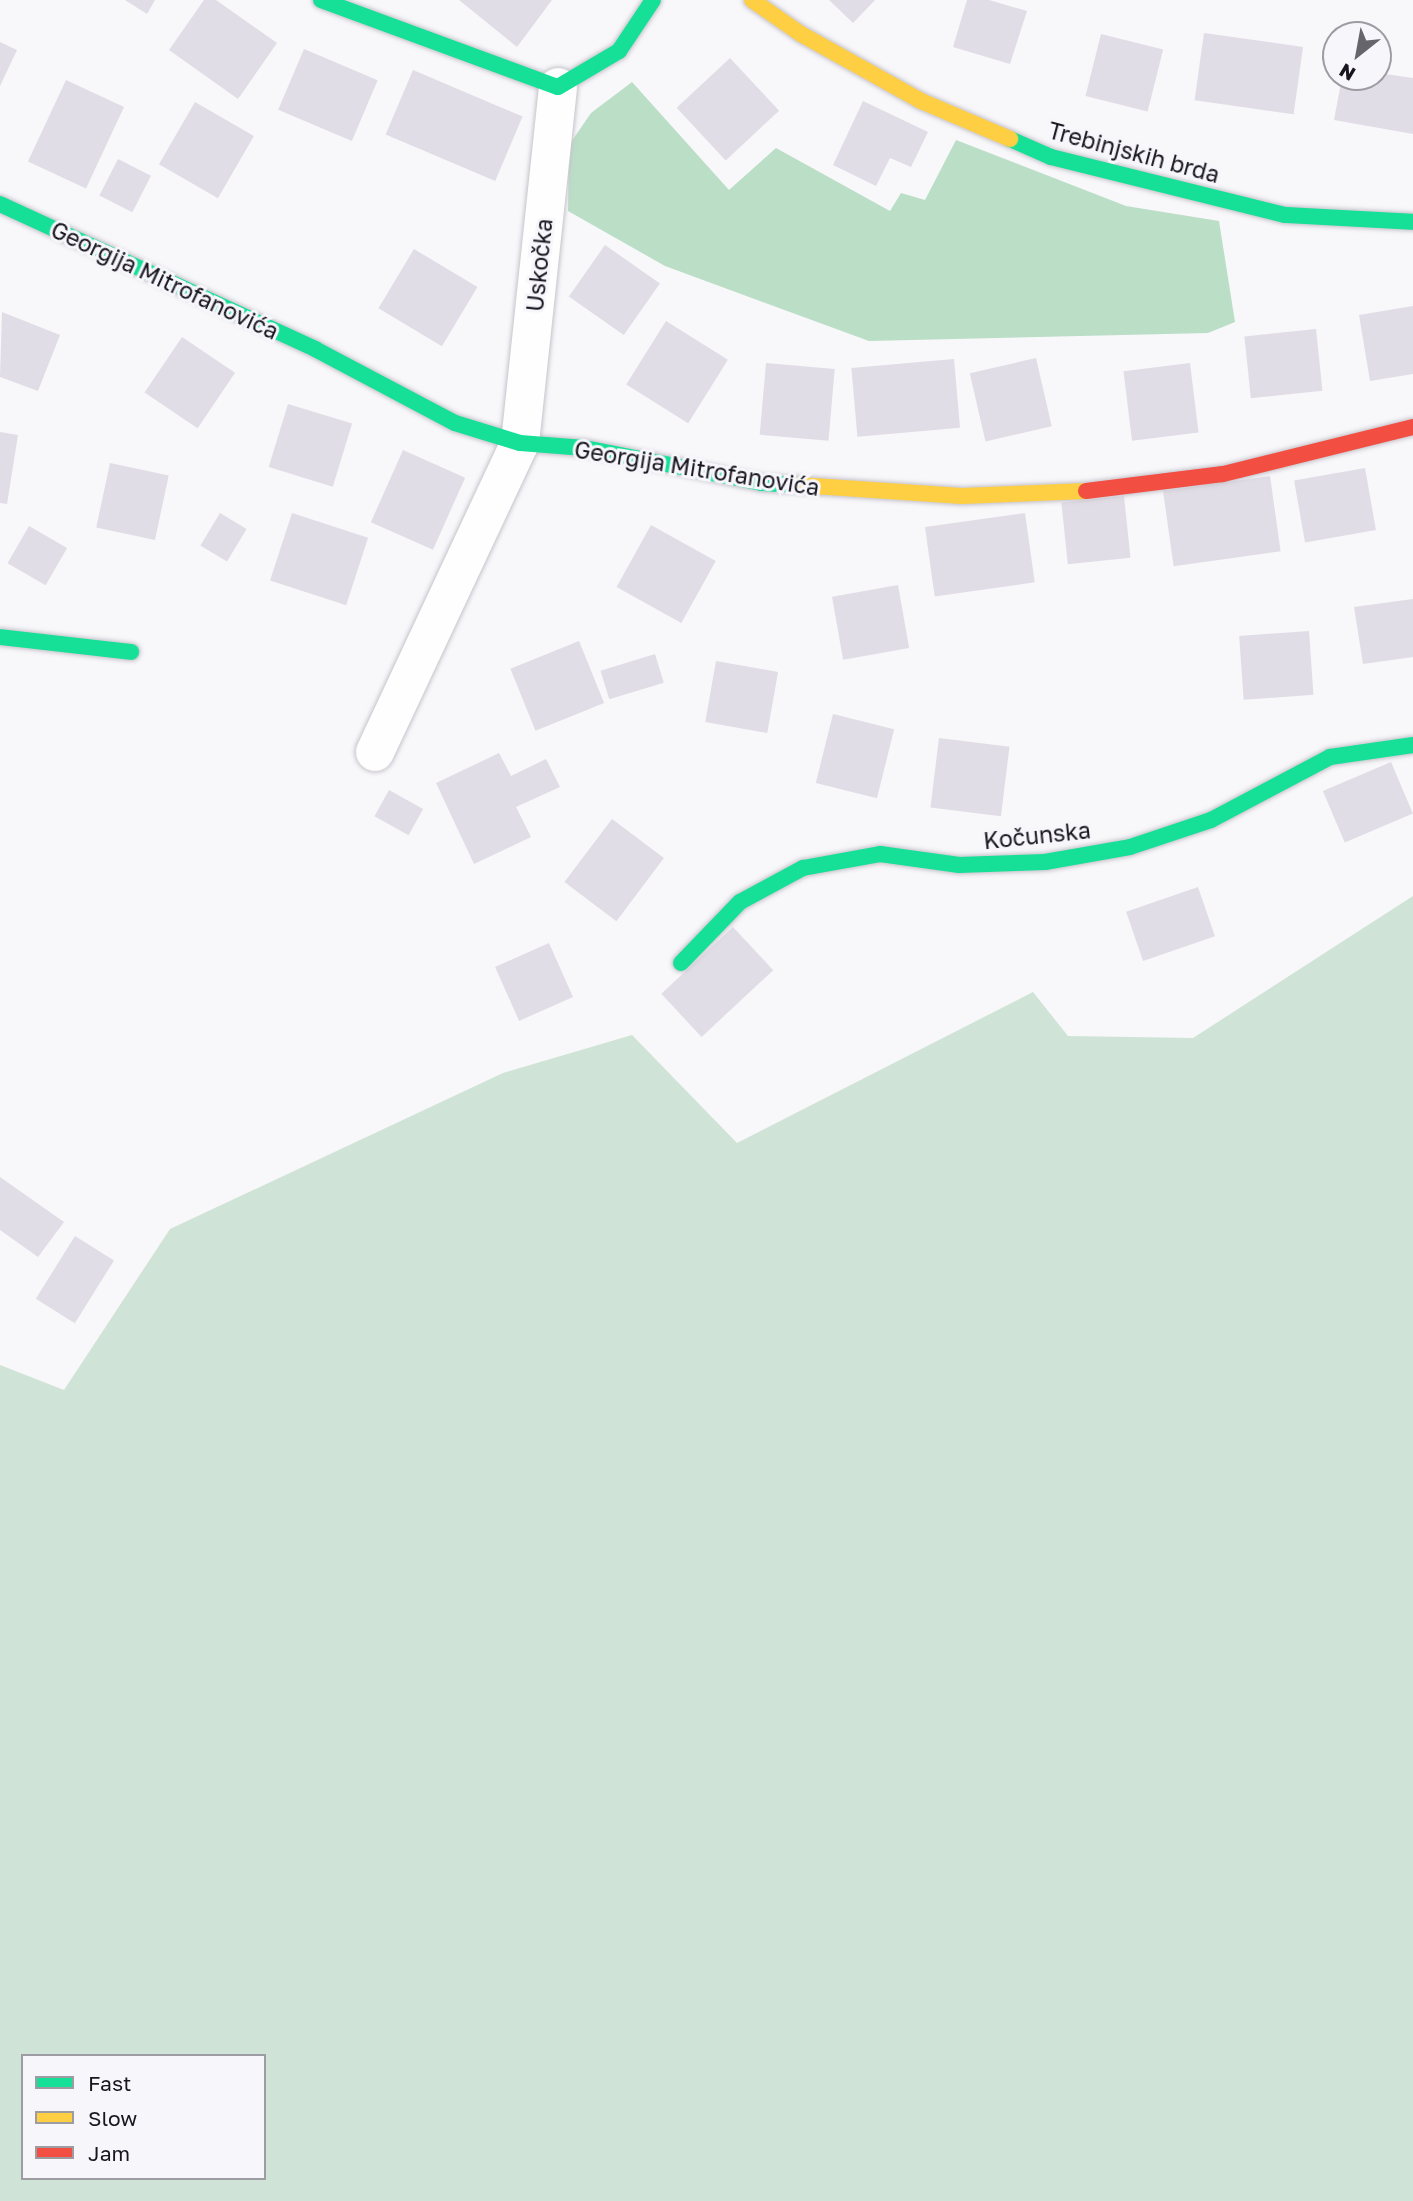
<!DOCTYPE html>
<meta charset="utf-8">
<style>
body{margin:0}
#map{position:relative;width:1413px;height:2201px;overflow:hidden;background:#f8f7fa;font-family:"Golos Text",sans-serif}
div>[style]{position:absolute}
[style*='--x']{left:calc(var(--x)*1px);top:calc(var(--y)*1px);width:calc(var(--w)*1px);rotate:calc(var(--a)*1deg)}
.green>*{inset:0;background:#cfe4d6}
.forest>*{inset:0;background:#bbdec7}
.building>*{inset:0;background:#e1dde6;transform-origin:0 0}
.roads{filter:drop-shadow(0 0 2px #c6c4cb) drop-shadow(0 0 2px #c6c4cb)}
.street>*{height:38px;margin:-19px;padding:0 19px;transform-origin:19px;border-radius:19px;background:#fefefe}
.fast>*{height:16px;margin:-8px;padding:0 8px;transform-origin:8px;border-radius:8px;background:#16e098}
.slow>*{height:16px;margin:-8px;padding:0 8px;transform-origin:8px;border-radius:8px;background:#ffcf43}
.jam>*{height:16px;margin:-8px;padding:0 8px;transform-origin:8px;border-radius:8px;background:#f24e42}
span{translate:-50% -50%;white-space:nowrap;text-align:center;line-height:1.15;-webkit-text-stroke:6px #f7f6fb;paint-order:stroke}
.street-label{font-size:23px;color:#191620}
.legend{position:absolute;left:21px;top:2054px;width:245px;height:126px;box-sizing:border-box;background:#f7f6fb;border:2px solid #9e9ca3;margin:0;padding:9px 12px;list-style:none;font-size:21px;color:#191620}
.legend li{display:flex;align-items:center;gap:14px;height:35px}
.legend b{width:35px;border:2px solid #9e9ca3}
.north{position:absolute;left:1322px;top:21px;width:70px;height:70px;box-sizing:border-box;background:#f7f6fb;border:2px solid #9e9ca3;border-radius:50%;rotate:211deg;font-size:19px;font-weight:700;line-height:28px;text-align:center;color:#191620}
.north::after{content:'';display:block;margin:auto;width:24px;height:32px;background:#67656c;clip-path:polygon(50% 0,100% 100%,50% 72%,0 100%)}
</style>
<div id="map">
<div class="green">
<div style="clip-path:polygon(evenodd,1413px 896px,1413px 2201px,0 2201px,0 1365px,64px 1390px,170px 1229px,503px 1073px,632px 1035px,737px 1143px,1033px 992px,1068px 1036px,1193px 1038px,1413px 896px,23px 2056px,264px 2056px,264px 2178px,23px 2178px,23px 2056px)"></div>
</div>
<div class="forest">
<div style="clip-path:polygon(632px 82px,729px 190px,776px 148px,890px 211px,901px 193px,925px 200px,956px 140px,1126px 206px,1219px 221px,1235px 322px,1208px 333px,869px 341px,665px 266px,568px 211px,569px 145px,591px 113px)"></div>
</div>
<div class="building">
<div style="clip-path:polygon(125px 0,155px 0,147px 14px)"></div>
<div style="clip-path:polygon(204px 0,216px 0,277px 43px,238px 99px,169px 50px)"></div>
<div style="clip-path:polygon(459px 0,552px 0,517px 47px)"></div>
<div style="clip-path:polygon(829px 0,875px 0,853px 23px)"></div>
<div style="clip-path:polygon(967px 0,989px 0,1027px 11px,1010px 64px,953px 47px)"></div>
<div style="left:1204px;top:33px;width:100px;height:68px;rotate:8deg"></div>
<div style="left:1101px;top:34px;width:64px;height:64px;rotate:14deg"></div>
<div style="clip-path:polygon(0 42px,17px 50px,0 86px)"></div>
<div style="left:304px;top:49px;width:80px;height:66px;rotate:23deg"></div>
<div style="left:730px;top:58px;width:72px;height:73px;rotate:47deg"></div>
<div style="left:413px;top:70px;width:119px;height:70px;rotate:23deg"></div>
<div style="clip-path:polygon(1378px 73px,1413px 78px,1413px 134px,1334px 120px,1342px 77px,1378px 77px)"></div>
<div style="left:66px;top:80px;width:64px;height:90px;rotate:25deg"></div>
<div style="clip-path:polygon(863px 101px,928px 132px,911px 167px,890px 158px,876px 186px,833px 165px)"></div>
<div style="left:195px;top:102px;width:68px;height:72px;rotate:30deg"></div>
<div style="left:118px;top:159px;width:37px;height:41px;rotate:27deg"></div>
<div style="left:605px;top:245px;width:67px;height:63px;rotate:35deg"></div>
<div style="left:414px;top:249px;width:74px;height:69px;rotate:31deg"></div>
<div style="clip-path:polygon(1413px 306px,1413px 374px,1370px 381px,1359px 315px)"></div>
<div style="clip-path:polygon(2px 312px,60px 335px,38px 391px,0 377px)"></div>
<div style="left:666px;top:321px;width:73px;height:75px;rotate:32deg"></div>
<div style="left:1316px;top:329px;width:62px;height:72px;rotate:84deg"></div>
<div style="left:182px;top:337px;width:64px;height:67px;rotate:34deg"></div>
<div style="left:1036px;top:358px;width:70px;height:68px;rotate:77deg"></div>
<div style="left:954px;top:359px;width:69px;height:103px;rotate:85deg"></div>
<div style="left:766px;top:363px;width:69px;height:72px;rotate:5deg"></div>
<div style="left:1190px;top:363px;width:70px;height:67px;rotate:83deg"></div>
<div style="left:288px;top:404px;width:67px;height:66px;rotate:17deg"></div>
<div style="clip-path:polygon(0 432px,18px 435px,7px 504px,0 503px)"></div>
<div style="left:403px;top:450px;width:68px;height:79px;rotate:24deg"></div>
<div style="left:110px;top:463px;width:60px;height:66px;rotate:12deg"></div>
<div style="left:1365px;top:468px;width:63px;height:72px;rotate:80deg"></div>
<div style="left:1270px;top:476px;width:76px;height:108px;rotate:82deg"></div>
<div style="left:1124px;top:496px;width:62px;height:63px;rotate:84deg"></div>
<div style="left:220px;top:513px;width:31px;height:38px;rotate:31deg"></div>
<div style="left:292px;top:513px;width:80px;height:71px;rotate:18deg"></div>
<div style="left:1025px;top:513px;width:70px;height:101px;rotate:82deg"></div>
<div style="left:651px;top:525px;width:74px;height:71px;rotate:29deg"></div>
<div style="left:29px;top:526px;width:44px;height:43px;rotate:30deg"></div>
<div style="left:898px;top:585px;width:64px;height:67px;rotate:80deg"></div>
<div style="clip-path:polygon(1413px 599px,1413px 657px,1363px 664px,1354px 607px)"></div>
<div style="left:1309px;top:631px;width:64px;height:70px;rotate:86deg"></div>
<div style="left:579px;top:641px;width:67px;height:74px;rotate:68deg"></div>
<div style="left:655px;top:654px;width:30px;height:57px;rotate:73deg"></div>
<div style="left:716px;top:661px;width:63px;height:62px;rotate:10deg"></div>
<div style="left:833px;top:714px;width:63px;height:71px;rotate:14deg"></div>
<div style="left:939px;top:738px;width:71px;height:70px;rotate:7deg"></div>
<div style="clip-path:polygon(499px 753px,511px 776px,546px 759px,560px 787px,516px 807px,531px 837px,474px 864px,436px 783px)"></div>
<div style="left:1391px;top:762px;width:56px;height:74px;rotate:67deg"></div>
<div style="left:389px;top:790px;width:39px;height:30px;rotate:29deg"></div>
<div style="left:612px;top:819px;width:65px;height:79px;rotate:37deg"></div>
<div style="left:1198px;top:887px;width:52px;height:76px;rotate:71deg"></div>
<div style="left:733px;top:927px;width:59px;height:98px;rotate:47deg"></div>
<div style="left:549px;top:943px;width:59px;height:59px;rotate:66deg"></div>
<div style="clip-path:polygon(0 1177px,64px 1222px,38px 1257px,0 1230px)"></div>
<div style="left:75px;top:1236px;width:46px;height:74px;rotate:32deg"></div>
</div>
<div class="roads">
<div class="street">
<div style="--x:375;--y:752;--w:341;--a:-64.9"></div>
<div style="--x:520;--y:443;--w:358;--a:-83.9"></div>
</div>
<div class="fast">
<div style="--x:321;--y:0;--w:252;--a:20.2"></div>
<div style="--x:558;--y:87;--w:71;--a:-30.5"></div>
<div style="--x:619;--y:51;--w:61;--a:-56.3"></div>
<div style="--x:1010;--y:139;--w:45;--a:23.7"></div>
<div style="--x:1051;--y:157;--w:241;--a:13.9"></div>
<div style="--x:1285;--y:215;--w:128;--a:3.1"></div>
<div style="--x:0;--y:204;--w:347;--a:24.7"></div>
<div style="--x:315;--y:349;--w:158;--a:27.9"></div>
<div style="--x:455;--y:423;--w:68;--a:17.1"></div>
<div style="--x:520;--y:443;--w:65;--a:4.4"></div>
<div style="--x:585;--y:448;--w:179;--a:11.2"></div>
<div style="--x:761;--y:483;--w:38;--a:3"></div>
<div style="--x:0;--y:637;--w:132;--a:6.5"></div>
<div style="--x:681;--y:963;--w:85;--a:-46"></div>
<div style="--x:740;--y:902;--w:72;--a:-28.4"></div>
<div style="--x:803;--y:868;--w:78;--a:-10.3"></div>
<div style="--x:880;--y:854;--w:80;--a:7.9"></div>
<div style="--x:959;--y:865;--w:86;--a:-2"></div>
<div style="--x:1045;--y:862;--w:86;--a:-10"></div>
<div style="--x:1130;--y:847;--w:85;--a:-18.4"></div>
<div style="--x:1211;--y:820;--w:135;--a:-27.9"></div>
<div style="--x:1330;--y:757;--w:84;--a:-8.2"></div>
</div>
<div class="slow">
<div style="--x:752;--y:0;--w:60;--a:34.8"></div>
<div style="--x:801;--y:34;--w:137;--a:29.2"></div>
<div style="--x:921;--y:101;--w:97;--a:23.1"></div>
<div style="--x:799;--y:485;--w:163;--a:3.9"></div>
<div style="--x:962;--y:496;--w:124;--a:-2.3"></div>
</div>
<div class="jam">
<div style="--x:1086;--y:491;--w:138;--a:-7.1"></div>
<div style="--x:1223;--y:474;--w:196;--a:-13.9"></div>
</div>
</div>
<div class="street-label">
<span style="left:1134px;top:152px;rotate:15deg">Trebinjskih brda</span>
<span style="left:539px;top:265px;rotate:-84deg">Uskočka</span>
<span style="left:165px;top:280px;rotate:25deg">Georgija Mitrofanovića</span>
<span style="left:697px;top:468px;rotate:9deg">Georgija Mitrofanovića</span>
<span style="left:1037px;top:835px;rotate:-6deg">Kočunska</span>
</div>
<ul class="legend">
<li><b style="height:9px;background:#16e098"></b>Fast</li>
<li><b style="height:9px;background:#ffcf43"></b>Slow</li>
<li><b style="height:9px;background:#f24e42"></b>Jam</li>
</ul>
<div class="north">N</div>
</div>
